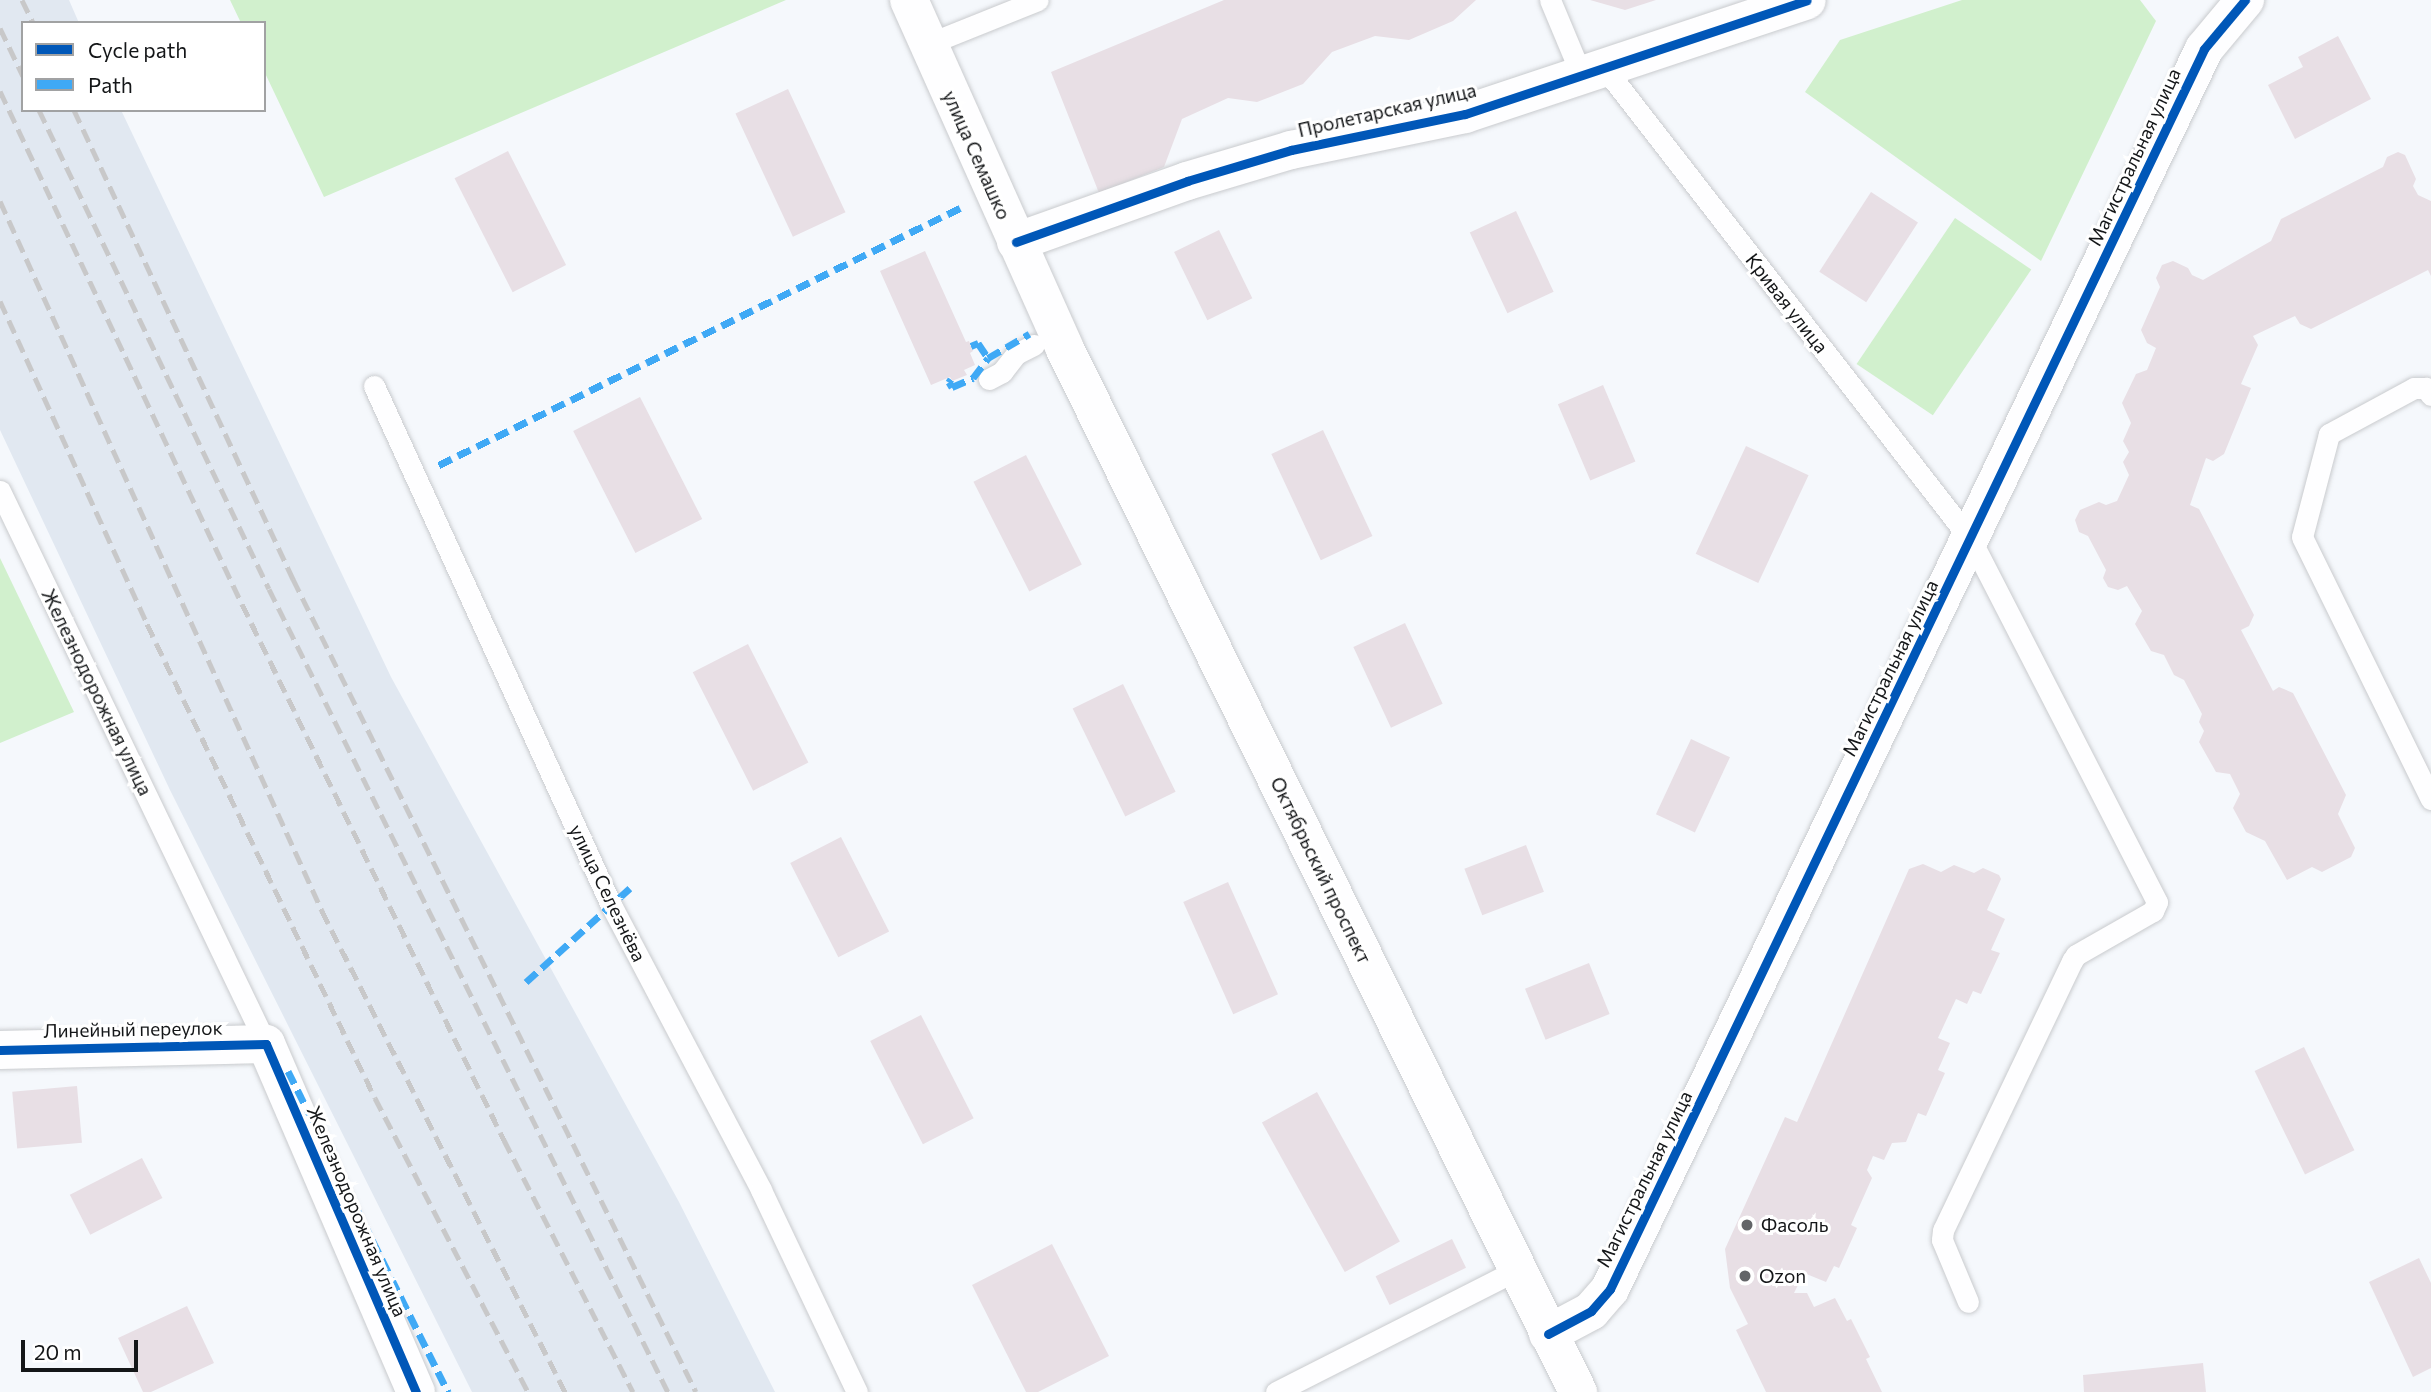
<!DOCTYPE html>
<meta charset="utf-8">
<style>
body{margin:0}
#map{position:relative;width:2431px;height:1392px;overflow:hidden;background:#f5f8fc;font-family:Commissioner,sans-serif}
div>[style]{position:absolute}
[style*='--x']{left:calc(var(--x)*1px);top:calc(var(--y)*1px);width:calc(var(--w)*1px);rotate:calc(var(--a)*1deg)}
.built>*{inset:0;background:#e1e8f1}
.green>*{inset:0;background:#d1f0cd;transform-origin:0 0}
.building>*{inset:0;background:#e8dfe5;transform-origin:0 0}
.roads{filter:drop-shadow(0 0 2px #c9cbce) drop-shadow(0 0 2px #c9cbce)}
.lane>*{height:21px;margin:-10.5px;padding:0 10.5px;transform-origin:10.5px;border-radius:10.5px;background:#fefeff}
.street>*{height:38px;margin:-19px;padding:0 19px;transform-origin:19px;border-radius:19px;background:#fefeff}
.secondary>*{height:38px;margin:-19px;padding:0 19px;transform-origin:19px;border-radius:19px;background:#fefeff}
.rail>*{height:5px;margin-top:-2.5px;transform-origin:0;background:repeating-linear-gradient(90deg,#c8c8c9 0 14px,transparent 0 21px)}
.quiet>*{height:7px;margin-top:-3.5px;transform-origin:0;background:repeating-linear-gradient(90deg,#3fa9f5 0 14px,transparent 0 21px)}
.cycleway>*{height:9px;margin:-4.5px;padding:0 4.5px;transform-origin:4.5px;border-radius:4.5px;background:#0057b8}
.dots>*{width:19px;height:19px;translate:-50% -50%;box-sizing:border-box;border:4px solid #fff;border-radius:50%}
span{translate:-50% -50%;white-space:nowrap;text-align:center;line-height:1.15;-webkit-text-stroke:6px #fff;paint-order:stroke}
.street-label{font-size:19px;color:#141618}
.poi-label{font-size:19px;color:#141618}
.left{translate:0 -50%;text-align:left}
.legend{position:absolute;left:21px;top:21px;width:245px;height:91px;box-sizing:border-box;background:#fff;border:2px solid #a1a2a3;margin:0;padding:9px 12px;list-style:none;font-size:21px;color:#141618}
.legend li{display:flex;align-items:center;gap:14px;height:35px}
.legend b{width:35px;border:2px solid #a1a2a3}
.scale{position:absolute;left:21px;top:1340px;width:117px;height:32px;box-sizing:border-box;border:4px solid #141618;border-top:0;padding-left:9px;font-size:21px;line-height:24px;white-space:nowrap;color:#141618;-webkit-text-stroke:5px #fff;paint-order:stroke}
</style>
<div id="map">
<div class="built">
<div style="clip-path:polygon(0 0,69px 0,79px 23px,23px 23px,23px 110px,121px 110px,391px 677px,679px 1202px,775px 1392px,472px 1392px,170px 790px,0 430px)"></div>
</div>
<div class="green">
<div style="clip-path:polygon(230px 0,786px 0,324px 197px,264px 71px,264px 23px,241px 23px)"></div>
<div style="clip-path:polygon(1962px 0,2140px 0,2156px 21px,2041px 261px,1805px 92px,1840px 40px)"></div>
<div style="left:1955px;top:218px;width:92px;height:176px;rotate:34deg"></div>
<div style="clip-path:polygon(0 558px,74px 712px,0 743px)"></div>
</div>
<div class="building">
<div style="clip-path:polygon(1224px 0,1476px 0,1453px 21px,1409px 40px,1375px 36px,1332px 52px,1303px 84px,1257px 102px,1228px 98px,1182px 119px,1164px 167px,1099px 193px,1051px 72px)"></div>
<div style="clip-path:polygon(1590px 0,1656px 0,1625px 10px)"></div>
<div style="clip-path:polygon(2338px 36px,2371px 99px,2295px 139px,2268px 85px,2303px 67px,2298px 57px)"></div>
<div style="left:788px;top:89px;width:136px;height:58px;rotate:65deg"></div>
<div style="left:508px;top:151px;width:128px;height:60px;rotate:63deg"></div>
<div style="clip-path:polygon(2398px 152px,2405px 155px,2416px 179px,2413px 186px,2418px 195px,2431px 201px,2431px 276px,2428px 270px,2311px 329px,2300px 324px,2295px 316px,2253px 336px,2258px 345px,2241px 384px,2251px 388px,2224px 454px,2213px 461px,2206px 458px,2190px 505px,2199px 509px,2254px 615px,2249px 626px,2241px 630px,2273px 691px,2279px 687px,2293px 693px,2346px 795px,2338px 814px,2355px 848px,2351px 857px,2322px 872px,2312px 867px,2287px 880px,2265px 841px,2246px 832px,2233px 808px,2240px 794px,2230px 774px,2216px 772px,2199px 742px,2204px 731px,2199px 722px,2202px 714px,2184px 680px,2174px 675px,2164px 655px,2151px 651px,2135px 624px,2142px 611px,2127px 586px,2118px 590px,2108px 587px,2103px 578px,2106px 570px,2088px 536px,2079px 532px,2075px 520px,2080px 510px,2099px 502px,2106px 505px,2117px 501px,2129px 475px,2123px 462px,2129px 452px,2123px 441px,2131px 423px,2122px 403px,2136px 374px,2147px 370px,2156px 348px,2147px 343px,2141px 330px,2160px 287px,2156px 278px,2162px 265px,2173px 261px,2188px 268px,2192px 275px,2203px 280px,2271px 241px,2281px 219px,2383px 167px,2387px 157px)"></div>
<div style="left:1871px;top:192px;width:56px;height:95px;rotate:33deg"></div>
<div style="left:1516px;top:211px;width:89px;height:51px;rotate:65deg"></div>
<div style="left:1219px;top:230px;width:76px;height:50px;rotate:64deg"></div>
<div style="clip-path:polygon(925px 251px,966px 342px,969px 341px,973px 351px,970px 353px,975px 365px,964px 370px,967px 375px,952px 381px,950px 377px,931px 385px,880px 271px)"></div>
<div style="left:1603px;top:385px;width:83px;height:49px;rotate:67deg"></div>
<div style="left:640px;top:397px;width:137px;height:75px;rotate:63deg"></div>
<div style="left:1323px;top:430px;width:117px;height:57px;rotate:65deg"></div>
<div style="left:1746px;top:446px;width:69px;height:119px;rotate:25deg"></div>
<div style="left:1026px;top:455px;width:123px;height:59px;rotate:63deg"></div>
<div style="left:1405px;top:623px;width:89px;height:57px;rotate:65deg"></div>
<div style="left:748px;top:644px;width:133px;height:62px;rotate:63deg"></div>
<div style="left:1123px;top:684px;width:120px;height:56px;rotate:64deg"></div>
<div style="left:1691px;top:739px;width:43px;height:83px;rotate:25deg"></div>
<div style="left:841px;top:837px;width:106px;height:57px;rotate:63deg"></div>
<div style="left:1526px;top:845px;width:50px;height:66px;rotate:69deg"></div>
<div style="clip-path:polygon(1923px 864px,1941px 872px,1954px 865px,1974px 873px,1983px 868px,1999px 875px,2001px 879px,1987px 910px,2005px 919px,1991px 950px,2000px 953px,1981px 994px,1973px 991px,1967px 1004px,1956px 999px,1938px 1038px,1950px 1043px,1938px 1070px,1945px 1073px,1926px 1116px,1918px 1113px,1906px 1142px,1892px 1143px,1884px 1160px,1873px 1156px,1867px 1170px,1872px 1178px,1851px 1225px,1857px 1228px,1839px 1268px,1834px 1266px,1826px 1282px,1804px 1273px,1794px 1293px,1807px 1293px,1814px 1307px,1835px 1298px,1847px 1321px,1851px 1319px,1870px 1357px,1866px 1359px,1882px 1392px,1766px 1392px,1736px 1330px,1748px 1324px,1730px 1288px,1725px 1249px,1785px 1117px,1797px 1122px,1909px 869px)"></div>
<div style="left:1228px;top:882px;width:123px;height:49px;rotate:66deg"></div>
<div style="left:1589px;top:963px;width:55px;height:69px;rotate:68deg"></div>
<div style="left:921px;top:1015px;width:116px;height:57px;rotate:63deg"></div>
<div style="left:2304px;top:1047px;width:115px;height:55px;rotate:64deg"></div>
<div style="left:77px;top:1086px;width:57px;height:65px;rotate:85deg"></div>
<div style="left:1317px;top:1092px;width:171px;height:63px;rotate:61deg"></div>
<div style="left:142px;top:1158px;width:45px;height:81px;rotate:63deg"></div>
<div style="left:1452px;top:1239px;width:32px;height:85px;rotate:64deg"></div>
<div style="clip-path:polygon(1052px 1244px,1109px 1356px,1038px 1392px,1026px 1392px,972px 1285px)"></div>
<div style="clip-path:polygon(2419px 1258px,2431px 1283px,2431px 1368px,2413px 1377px,2369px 1282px)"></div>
<div style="clip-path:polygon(187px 1306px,214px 1363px,151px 1392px,143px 1392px,118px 1338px)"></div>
<div style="clip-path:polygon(2203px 1363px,2206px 1392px,2084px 1392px,2083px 1375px)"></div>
</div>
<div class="roads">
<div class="lane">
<div style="--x:1550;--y:0;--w:80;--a:67.3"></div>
<div style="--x:928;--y:44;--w:118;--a:-21.8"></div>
<div style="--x:1603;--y:66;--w:600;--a:52.18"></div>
<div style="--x:1971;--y:540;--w:407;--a:62.8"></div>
<div style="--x:2157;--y:902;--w:10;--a:114"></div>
<div style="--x:2153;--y:911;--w:89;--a:150.3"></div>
<div style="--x:2076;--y:955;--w:7;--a:124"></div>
<div style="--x:2072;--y:961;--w:298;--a:115.6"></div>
<div style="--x:1943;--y:1230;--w:10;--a:96"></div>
<div style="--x:1942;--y:1240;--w:67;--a:67.2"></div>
<div style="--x:989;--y:379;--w:15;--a:-28"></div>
<div style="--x:1002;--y:372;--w:23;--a:-52"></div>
<div style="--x:1016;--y:354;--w:20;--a:-27"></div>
<div style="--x:374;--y:386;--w:571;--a:65.46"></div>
<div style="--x:611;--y:905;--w:322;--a:62.2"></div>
<div style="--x:761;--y:1190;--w:224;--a:64.6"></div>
<div style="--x:2431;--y:395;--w:9;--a:-126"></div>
<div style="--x:2426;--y:388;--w:12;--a:180"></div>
<div style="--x:2414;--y:388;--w:97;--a:151.6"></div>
<div style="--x:2329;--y:434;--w:106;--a:104.7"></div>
<div style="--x:2302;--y:537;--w:292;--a:63.8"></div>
<div style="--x:0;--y:491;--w:614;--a:64.31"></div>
<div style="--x:1276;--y:1392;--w:269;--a:-26.9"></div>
</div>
<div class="street">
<div style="--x:1016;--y:242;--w:182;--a:-19.6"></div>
<div style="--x:1187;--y:181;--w:109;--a:-16.6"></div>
<div style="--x:1291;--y:150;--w:178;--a:-11.7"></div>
<div style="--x:1465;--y:114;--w:360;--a:-18.4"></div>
<div style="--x:0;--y:1050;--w:266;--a:-1.3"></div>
<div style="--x:266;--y:1044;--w:379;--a:66.7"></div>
<div style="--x:1548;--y:1334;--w:49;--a:-28.1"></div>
<div style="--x:1591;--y:1311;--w:29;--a:-49"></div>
<div style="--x:1610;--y:1289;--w:1375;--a:-64.4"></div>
<div style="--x:2204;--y:49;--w:64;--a:-50.1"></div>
</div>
<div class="secondary">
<div style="--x:909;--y:0;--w:380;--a:65.9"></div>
<div style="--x:1064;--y:347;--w:1165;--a:63.81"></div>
</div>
</div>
<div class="rail">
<div style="--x:22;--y:0;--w:25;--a:64"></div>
<div style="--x:0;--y:28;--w:53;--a:64.4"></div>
<div style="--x:0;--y:91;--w:567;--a:64.75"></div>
<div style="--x:242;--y:604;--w:597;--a:63.95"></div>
<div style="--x:504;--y:1140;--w:283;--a:62.9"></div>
<div style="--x:39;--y:110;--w:531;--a:64.35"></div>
<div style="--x:269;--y:589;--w:897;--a:63.58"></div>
<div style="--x:74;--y:110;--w:518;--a:64.97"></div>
<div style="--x:293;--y:579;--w:907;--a:63.63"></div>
<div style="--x:0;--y:201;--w:780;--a:65.6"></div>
<div style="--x:322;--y:911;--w:539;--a:63.2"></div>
<div style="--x:0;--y:301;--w:355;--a:65.5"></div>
<div style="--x:147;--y:624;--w:526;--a:64.31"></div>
<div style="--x:375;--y:1098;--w:331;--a:62.5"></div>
</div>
<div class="quiet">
<div style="--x:971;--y:346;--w:8;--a:-23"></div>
<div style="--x:978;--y:343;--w:18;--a:56"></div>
<div style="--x:988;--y:358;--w:48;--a:-30.3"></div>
<div style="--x:951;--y:379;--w:4;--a:124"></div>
<div style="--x:949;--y:382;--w:6;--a:59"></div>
<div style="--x:952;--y:387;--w:23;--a:-23"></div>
<div style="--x:973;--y:378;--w:25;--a:-53"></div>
<div style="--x:439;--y:465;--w:588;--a:-26.26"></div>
<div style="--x:526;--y:982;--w:140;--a:-42.1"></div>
<div style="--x:288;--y:1071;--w:359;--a:63.5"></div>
</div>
<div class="cycleway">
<div style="--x:1016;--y:242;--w:182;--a:-19.6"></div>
<div style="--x:1187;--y:181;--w:109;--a:-16.6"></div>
<div style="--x:1291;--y:150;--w:178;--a:-11.7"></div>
<div style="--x:1465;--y:114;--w:360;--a:-18.4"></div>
<div style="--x:0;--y:1050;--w:266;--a:-1.3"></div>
<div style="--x:266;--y:1044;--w:379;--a:66.7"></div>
<div style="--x:1548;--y:1334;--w:49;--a:-28.1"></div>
<div style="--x:1591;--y:1311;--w:29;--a:-49"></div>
<div style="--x:1610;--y:1289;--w:1375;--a:-64.4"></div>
<div style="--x:2204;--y:49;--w:64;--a:-50.1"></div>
</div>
<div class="dots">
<div style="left:1747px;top:1225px;background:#636568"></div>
<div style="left:1745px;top:1276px;background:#636568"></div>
</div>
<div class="street-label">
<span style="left:1387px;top:110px;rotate:-13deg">Пролетарская улица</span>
<span style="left:977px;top:155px;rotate:66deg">улица Семашко</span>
<span style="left:2134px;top:157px;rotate:-65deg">Магистральная улица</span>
<span style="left:1787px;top:303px;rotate:52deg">Кривая улица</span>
<span style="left:1890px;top:668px;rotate:-64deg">Магистральная улица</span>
<span style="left:97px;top:692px;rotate:64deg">Железнодорожная улица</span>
<span style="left:1321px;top:870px;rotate:64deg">Октябрьский проспект</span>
<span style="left:608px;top:893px;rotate:64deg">улица Селезнёва</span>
<span style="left:133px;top:1029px;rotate:-1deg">Линейный переулок</span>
<span style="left:1644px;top:1179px;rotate:-64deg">Магистральная улица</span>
<span style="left:357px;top:1211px;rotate:67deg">Железнодорожная улица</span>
</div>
<div class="poi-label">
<span class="left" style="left:1761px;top:1225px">Фасоль</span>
<span class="left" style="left:1759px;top:1276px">Ozon</span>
</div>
<ul class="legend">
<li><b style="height:9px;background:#0057b8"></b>Cycle path</li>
<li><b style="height:9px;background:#3fa9f5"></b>Path</li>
</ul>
<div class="scale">20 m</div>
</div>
